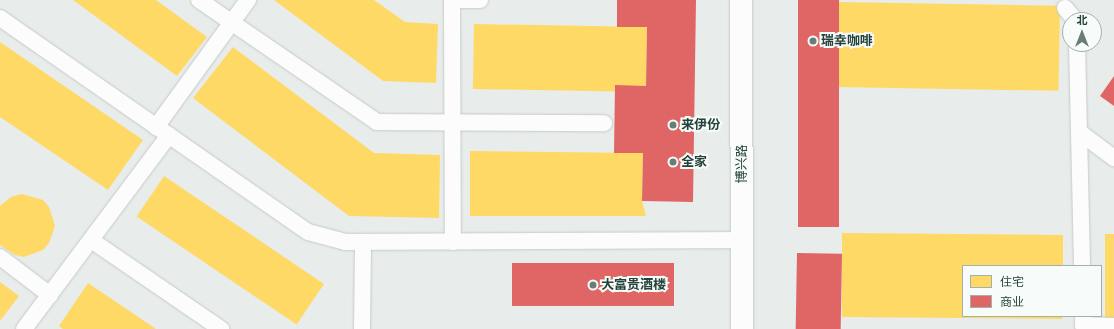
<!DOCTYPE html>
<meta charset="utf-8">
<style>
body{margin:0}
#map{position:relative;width:1114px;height:329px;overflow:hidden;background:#e8edeb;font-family:"Source Sans 3","Noto Sans SC",sans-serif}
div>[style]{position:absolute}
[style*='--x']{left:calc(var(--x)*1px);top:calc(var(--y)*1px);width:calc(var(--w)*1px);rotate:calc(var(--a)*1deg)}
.homes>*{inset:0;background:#ffd966;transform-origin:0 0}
.shops>*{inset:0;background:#e06666;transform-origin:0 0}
.roads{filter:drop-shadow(0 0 1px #c5cac8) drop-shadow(0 0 1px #c5cac8)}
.service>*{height:16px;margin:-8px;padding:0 8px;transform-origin:8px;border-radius:8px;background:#fcfcfc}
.minor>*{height:22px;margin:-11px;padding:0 11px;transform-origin:11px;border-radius:11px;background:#fcfcfc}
.dots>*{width:11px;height:11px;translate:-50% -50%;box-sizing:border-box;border:2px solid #f7fbf9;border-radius:50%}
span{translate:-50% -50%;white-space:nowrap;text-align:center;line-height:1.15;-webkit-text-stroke:4px #f7fbf9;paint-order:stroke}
.poi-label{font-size:13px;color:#24423a;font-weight:700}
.left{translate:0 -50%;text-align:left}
.street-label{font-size:13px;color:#24423a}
.legend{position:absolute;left:962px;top:265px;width:140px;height:52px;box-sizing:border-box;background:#f7fbf9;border:1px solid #a3b1ad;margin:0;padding:5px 7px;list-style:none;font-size:12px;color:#24423a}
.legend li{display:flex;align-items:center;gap:8px;height:20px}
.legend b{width:20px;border:1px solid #a3b1ad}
.north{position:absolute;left:1062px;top:12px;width:40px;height:40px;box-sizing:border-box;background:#f7fbf9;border:1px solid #a3b1ad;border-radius:50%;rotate:0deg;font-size:11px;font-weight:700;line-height:16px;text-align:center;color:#24423a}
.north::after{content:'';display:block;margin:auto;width:14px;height:18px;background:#697e78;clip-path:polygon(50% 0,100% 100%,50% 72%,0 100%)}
</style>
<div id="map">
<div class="homes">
<div style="clip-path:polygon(73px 0,156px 0,207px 37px,177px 76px)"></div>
<div style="clip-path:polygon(274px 0,374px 0,405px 22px,438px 24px,436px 83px,383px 81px)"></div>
<div style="left:839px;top:2px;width:221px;height:85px;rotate:1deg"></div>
<div style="left:474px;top:24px;width:173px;height:65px;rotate:1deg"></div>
<div style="clip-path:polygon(0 42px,143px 140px,108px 190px,0 117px)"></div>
<div style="clip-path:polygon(233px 47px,374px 153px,440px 155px,439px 218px,349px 216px,193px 98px)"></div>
<div style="clip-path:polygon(470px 151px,643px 153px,642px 201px,646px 216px,470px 216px)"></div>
<div style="left:164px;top:176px;width:193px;height:49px;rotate:34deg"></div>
<div style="clip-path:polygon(22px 194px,43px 200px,49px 207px,55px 226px,49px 243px,43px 250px,24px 257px,15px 255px,0 245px,0 206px,11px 197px)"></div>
<div style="clip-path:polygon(842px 233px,1063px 235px,1063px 266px,963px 266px,963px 316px,1062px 316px,1062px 319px,842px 317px)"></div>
<div style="left:1105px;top:234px;width:9px;height:84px"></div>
<div style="clip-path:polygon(0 282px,19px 296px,0 321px)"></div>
<div style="clip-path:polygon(88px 283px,156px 329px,63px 329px,59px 326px)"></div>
</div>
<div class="shops">
<div style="clip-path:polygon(617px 0,696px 0,693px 202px,642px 201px,643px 153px,614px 153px,615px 85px,646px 86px,647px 27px,617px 27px)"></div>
<div style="left:798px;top:0;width:41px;height:227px"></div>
<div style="clip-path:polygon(1114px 76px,1114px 106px,1100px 96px)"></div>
<div style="left:797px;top:253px;width:45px;height:76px;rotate:1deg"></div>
<div style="left:512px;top:263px;width:162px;height:43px"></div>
</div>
<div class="roads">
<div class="service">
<div style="--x:199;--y:0;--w:216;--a:34.4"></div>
<div style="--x:377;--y:122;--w:227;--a:0.3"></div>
<div style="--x:452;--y:0;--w:242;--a:89.8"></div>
<div style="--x:452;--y:0;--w:28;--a:0"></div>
<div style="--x:1065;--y:8;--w:16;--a:50"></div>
<div style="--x:0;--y:18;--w:375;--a:34.8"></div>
<div style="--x:308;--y:232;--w:38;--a:15"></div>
<div style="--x:345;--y:242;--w:397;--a:-0.3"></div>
<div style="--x:1077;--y:44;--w:222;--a:88.7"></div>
<div style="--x:156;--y:127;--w:157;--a:-54.1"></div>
<div style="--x:1079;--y:132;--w:44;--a:36.6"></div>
<div style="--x:91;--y:240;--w:158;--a:34.4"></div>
<div style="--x:0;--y:257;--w:63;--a:37.2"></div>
<div style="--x:1083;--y:316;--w:9;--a:90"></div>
<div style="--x:1083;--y:325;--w:31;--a:2"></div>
<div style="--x:24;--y:329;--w:242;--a:-53.2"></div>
<div style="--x:362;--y:329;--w:87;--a:-89.3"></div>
</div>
<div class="minor">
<div style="--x:741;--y:0;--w:329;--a:89.8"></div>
</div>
</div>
<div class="dots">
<div style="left:813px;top:41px;background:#697e78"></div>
<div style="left:673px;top:125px;background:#697e78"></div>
<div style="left:673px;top:162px;background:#697e78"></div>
<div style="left:593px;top:285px;background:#697e78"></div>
</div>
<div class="poi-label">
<span class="left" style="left:821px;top:41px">瑞幸咖啡</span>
<span class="left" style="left:681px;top:125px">来伊份</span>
<span class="left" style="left:681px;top:162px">全家</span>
<span class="left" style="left:601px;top:285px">大富贵酒楼</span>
</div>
<div class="street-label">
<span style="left:742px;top:164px;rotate:-90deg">博兴路</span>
</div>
<ul class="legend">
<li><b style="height:11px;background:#ffd966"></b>住宅</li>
<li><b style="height:11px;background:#e06666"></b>商业</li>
</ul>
<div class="north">北</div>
</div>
